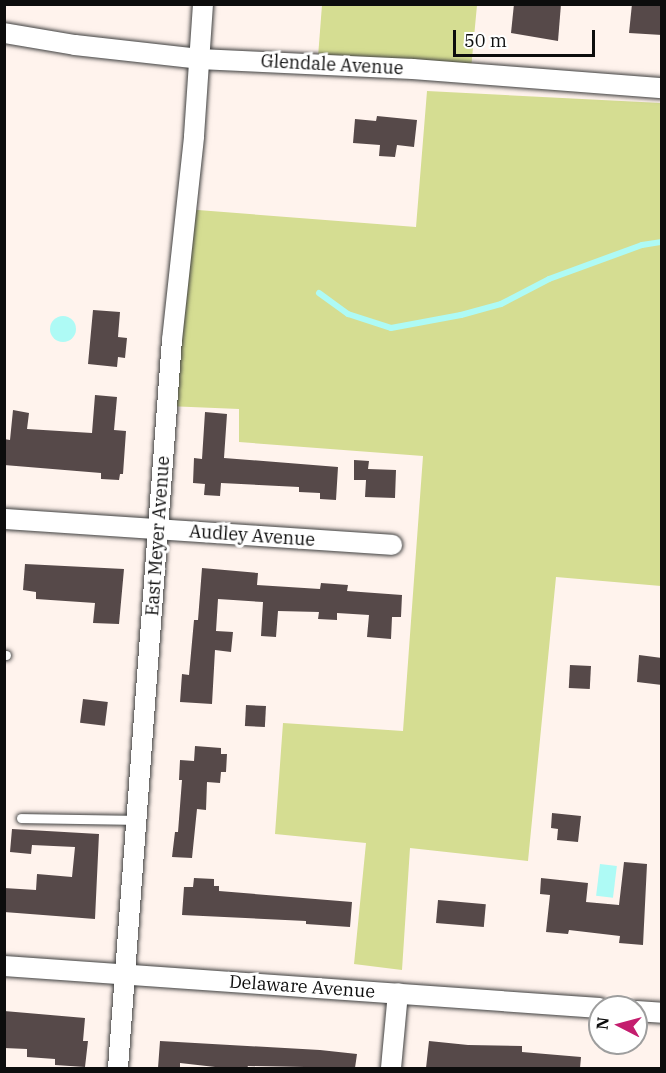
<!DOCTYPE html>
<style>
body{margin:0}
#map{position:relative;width:666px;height:1073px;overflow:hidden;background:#fff3ed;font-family:"IBM Plex Serif",serif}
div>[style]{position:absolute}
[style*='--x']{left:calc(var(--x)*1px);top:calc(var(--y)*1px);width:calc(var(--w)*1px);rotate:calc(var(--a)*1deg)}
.forest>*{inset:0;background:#d5dd92}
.water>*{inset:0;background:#aefaf5;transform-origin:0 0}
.round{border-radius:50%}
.stream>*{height:6px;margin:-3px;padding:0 3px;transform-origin:3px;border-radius:3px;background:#aefaf5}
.building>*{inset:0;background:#564949;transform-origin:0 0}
.roads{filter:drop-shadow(0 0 2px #404040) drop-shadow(0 0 2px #404040)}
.lane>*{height:9px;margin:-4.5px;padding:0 4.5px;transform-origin:4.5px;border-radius:4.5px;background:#fff}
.street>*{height:20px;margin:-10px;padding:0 10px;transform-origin:10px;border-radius:10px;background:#fff}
span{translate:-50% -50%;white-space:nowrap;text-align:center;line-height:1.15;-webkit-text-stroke:6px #fff;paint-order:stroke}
.street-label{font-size:18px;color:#0d0d0d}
.frame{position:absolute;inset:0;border:6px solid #0d0d0d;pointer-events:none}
.north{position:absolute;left:588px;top:995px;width:60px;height:60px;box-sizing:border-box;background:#fff;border:2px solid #9e9e9e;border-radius:50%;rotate:276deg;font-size:16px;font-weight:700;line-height:24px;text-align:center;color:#0d0d0d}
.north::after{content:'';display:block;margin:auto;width:21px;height:27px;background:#c41d6e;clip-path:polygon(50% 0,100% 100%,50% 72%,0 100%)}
.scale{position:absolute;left:453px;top:30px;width:142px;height:27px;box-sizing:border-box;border:3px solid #0d0d0d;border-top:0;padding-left:8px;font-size:18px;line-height:21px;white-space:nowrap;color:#0d0d0d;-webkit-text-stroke:4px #fff;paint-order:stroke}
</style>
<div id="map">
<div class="forest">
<div style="clip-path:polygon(322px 5px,477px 5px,471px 69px,318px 57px)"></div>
<div style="clip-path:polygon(427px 91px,661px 103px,661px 586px,556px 577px,528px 861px,410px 848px,402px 970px,354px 964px,366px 843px,275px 834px,283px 723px,403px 731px,423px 456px,239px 442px,239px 409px,167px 406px,185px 209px,416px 227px)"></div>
</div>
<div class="water">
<div class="round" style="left:50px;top:316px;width:26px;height:26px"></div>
<div style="left:600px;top:864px;width:17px;height:32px;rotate:7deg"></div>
</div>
<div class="stream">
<div style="--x:319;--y:293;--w:36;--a:36"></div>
<div style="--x:348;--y:314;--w:45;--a:18"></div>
<div style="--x:391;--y:328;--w:71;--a:-10.5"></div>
<div style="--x:461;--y:315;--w:41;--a:-15.4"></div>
<div style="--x:501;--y:304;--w:54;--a:-27.5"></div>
<div style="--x:549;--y:279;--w:99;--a:-20.1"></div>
<div style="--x:642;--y:245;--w:20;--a:-9"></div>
</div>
<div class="building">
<div style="clip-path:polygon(514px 4px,561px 4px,558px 41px,511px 33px)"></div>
<div style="clip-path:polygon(632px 4px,662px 4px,662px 35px,629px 33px)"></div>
<div style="clip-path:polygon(377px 116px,417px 120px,414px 147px,397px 145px,395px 157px,379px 156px,380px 145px,353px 143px,355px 119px,376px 121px)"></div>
<div style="clip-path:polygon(93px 310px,120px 312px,118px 337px,127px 338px,125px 358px,118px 357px,117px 367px,88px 364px)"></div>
<div style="clip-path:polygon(95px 395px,117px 397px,114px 430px,126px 431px,123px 474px,120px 474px,119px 480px,101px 479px,101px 473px,4px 465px,4px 439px,10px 440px,13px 410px,29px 413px,27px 429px,92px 433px)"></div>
<div style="clip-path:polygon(205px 412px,227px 414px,224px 458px,338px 467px,336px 500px,320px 499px,320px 493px,299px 492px,299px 487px,221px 483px,220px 496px,204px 495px,205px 484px,193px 483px,194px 458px,202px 459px)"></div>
<div style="clip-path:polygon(354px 460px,369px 461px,368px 469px,396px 470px,395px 498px,365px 497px,366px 480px,354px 480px)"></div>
<div style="clip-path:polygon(25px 564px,124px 569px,119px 624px,93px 623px,95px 603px,36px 599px,36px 592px,23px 590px)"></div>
<div style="clip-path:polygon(202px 568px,258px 573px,257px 585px,320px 589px,321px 583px,348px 585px,347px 591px,402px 595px,401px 617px,392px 617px,391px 639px,367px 637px,369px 615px,337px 613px,337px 620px,318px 619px,319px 612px,278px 611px,276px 637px,261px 636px,263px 602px,218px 599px,216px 631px,233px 632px,231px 652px,215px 650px,212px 704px,180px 702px,182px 674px,189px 675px,194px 620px,198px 620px)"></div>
<div style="clip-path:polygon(639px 655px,662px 658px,662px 685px,637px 682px)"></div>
<div style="left:570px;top:665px;width:21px;height:23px;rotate:3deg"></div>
<div style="left:83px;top:699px;width:25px;height:24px;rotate:7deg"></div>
<div style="left:246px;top:705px;width:20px;height:21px;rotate:3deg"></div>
<div style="clip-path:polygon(195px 746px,221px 748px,221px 754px,227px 754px,226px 772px,221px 772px,220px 783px,207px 782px,206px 810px,197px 809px,192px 858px,172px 857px,175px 832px,178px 832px,182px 780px,179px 780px,180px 760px,194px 761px)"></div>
<div style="clip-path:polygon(552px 813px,581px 816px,578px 842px,557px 840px,558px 829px,551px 828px)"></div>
<div style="clip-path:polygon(12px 829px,99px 834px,95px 919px,4px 912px,4px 888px,36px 890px,37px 874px,72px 877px,75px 847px,32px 845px,31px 854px,10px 852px)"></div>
<div style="clip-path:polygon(624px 862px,647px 864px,643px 945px,619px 943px,620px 936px,569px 930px,568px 934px,546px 932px,550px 895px,540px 894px,541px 878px,588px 883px,586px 902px,619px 905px)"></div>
<div style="clip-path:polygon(194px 878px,214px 879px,214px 886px,219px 886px,219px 891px,352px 902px,350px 927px,306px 924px,306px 921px,182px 915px,184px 887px,193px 887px)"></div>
<div style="left:438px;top:900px;width:48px;height:23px;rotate:5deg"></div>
<div style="clip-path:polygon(4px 1011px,85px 1018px,83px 1041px,88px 1041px,85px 1067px,55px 1065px,55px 1059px,27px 1057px,27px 1049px,4px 1048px)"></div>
<div style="clip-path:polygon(160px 1041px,320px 1050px,357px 1054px,355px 1068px,248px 1066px,247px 1068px,224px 1068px,180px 1063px,180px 1068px,158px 1068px)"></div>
<div style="clip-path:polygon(429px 1041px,468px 1045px,522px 1046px,522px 1052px,581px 1057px,580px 1068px,426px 1068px)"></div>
</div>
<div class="roads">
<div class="lane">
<div style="--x:4;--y:655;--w:2;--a:0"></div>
<div style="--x:21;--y:818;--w:116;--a:1"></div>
</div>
<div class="street">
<div style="--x:4;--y:33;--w:72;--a:9.6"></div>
<div style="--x:75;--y:45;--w:125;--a:6.4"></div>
<div style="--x:199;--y:59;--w:214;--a:2.7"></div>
<div style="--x:413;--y:69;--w:250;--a:4.4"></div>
<div style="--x:4;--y:519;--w:389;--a:3.8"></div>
<div style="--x:4;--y:966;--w:597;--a:4.03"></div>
<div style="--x:636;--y:1011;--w:26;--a:4"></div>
<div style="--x:118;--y:1068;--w:730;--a:-85.76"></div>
<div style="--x:172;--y:340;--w:205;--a:-83.8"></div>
<div style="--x:194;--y:136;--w:132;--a:-86.1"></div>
<div style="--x:391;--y:1068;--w:75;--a:-84.7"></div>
</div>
</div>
<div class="street-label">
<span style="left:332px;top:65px;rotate:3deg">Glendale Avenue</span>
<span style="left:158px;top:536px;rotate:-86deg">East Meyer Avenue</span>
<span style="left:252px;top:536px;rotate:4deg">Audley Avenue</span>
<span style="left:302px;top:987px;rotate:4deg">Delaware Avenue</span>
</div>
<div class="frame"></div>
<div class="north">N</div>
<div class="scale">50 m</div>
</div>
